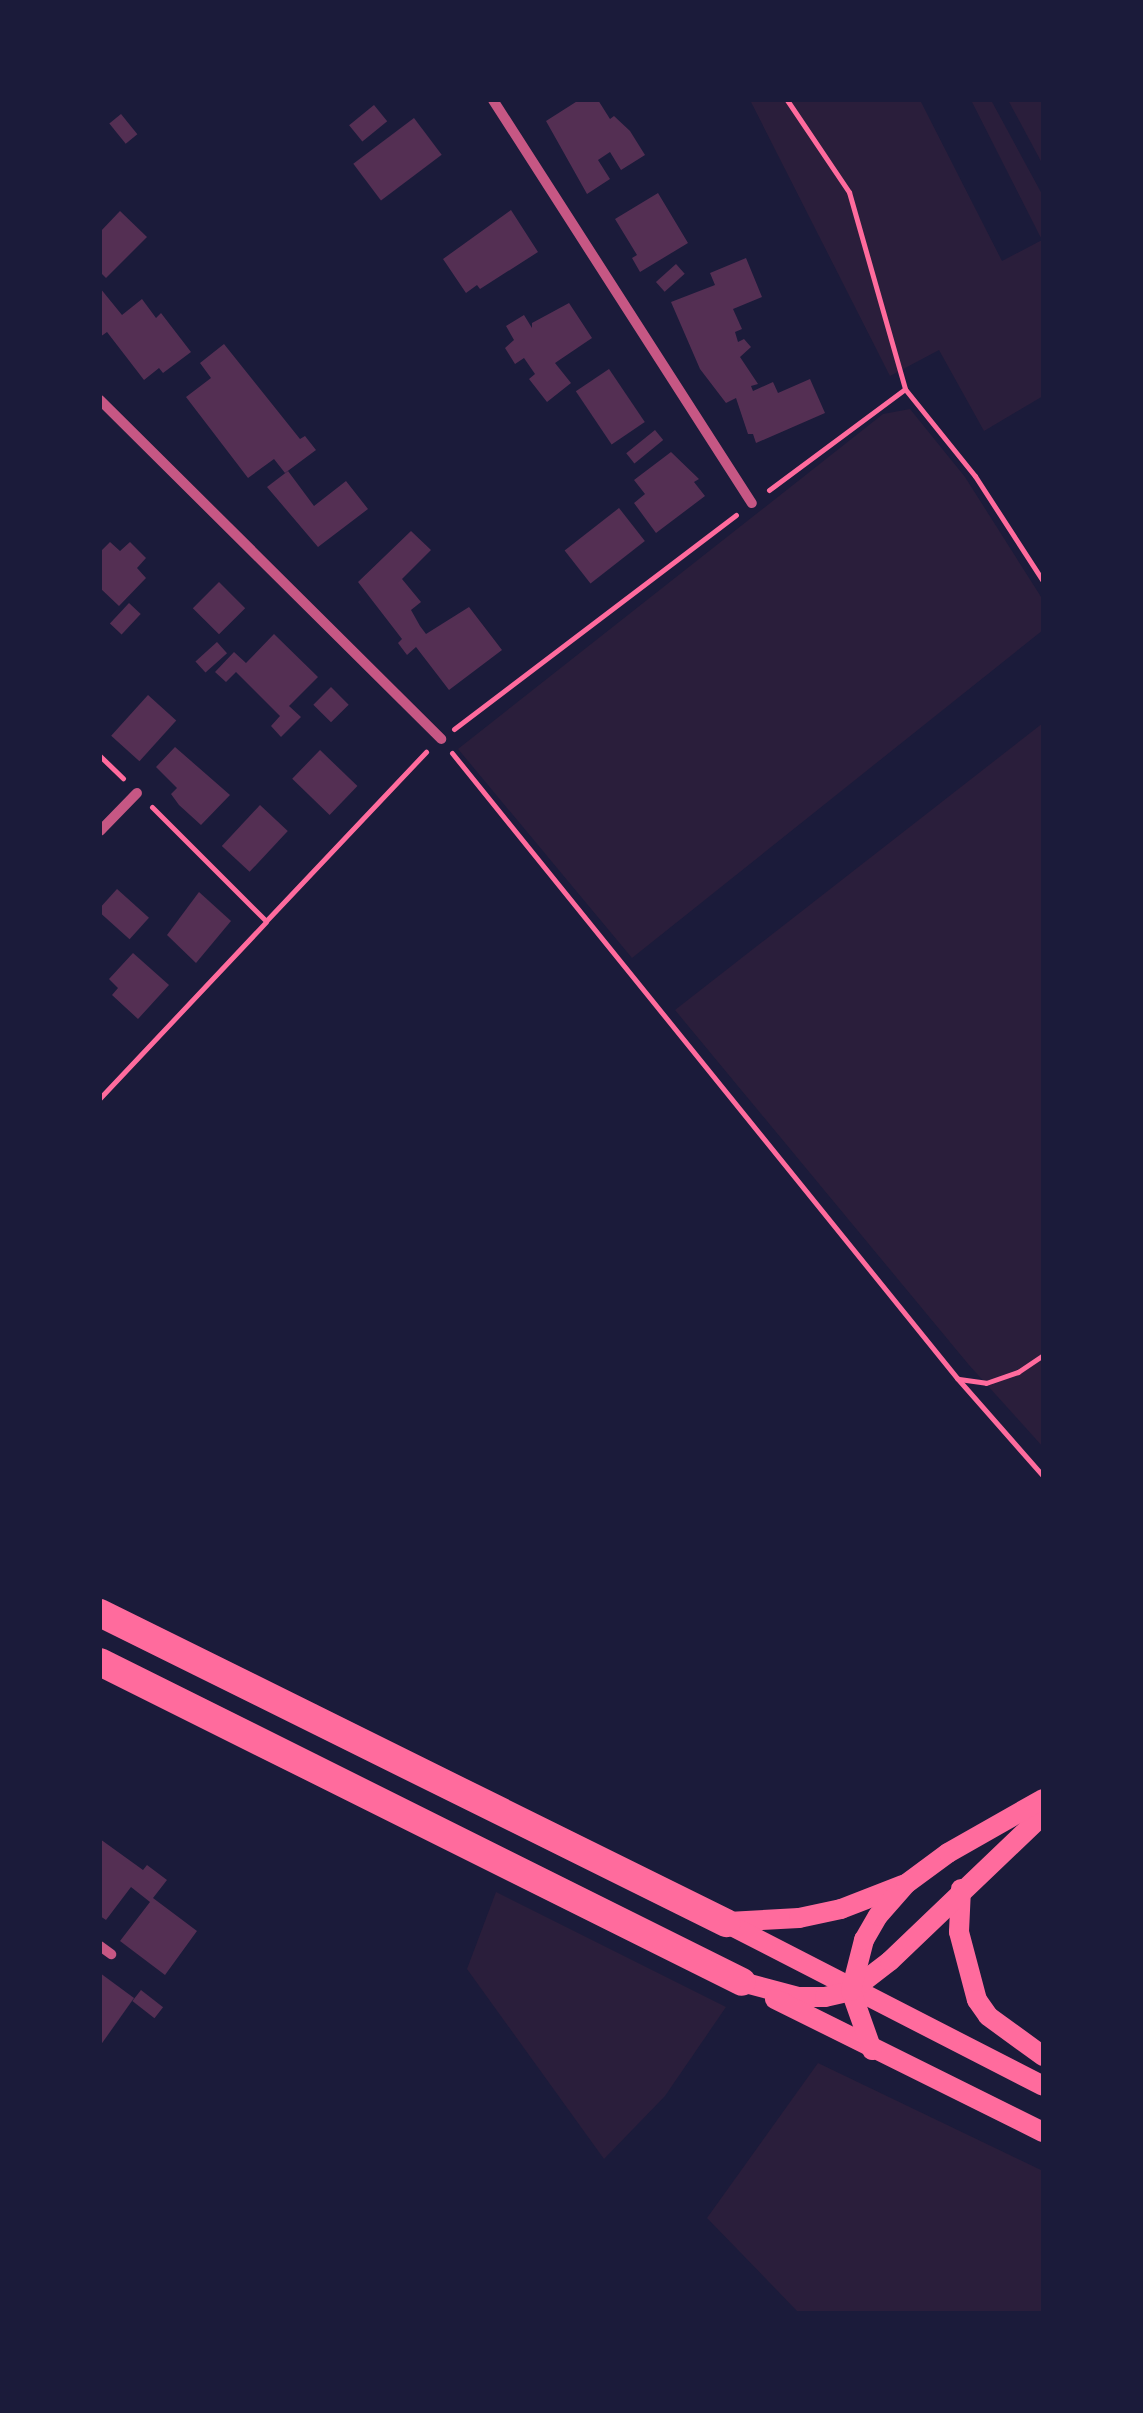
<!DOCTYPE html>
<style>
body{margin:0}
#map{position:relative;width:1143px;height:2413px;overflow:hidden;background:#1b1b3a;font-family:Karla,sans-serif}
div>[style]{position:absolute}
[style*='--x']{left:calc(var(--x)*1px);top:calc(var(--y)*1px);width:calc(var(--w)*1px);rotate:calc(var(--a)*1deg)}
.green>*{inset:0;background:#2a1e3b}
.building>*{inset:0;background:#542f53;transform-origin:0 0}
.path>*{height:5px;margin:-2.5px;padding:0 2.5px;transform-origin:2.5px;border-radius:2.5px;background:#ff6b9d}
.minor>*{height:10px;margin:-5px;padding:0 5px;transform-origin:5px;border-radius:5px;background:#c65784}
.secondary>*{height:20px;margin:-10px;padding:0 10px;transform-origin:10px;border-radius:10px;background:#ff6b9d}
.trunk>*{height:28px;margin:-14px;padding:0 14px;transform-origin:14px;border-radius:14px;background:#ff6b9d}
span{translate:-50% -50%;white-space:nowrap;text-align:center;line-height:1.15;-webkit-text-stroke:10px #1b1b3a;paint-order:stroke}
.frame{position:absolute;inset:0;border:102px solid #1b1b3a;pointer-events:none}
</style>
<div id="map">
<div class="green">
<div style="clip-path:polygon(750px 100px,920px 100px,1002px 261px,1042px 240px,971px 100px,991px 100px,1043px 196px,1043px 396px,984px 431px,939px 350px,890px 376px)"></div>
<div style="clip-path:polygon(1008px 100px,1043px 100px,1043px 165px)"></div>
<div style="clip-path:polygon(910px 409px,965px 477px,1043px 600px,1043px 630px,632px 958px,458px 749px,883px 414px)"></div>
<div style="clip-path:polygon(1043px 723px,1043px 1447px,969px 1365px,675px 1010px)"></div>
<div style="clip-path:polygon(496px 1892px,726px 2007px,665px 2096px,604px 2159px,467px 1969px)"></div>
<div style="clip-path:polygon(818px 2063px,1043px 2171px,1043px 2313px,799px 2313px,707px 2218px)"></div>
</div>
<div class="building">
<div style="clip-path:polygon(579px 100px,598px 100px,610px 119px,614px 116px,630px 131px,645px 155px,621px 170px,610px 152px,598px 160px,610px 179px,587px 194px,546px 121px)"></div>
<div style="left:374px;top:105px;width:21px;height:32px;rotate:51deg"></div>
<div style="left:121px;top:114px;width:26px;height:15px;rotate:51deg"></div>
<div style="left:414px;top:118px;width:46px;height:76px;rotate:53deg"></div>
<div style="clip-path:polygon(658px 193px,688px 243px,640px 272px,632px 258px,637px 255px,615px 219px)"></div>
<div style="clip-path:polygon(511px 210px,538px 252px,480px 289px,477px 285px,466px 293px,443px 259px)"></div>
<div style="clip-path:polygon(120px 211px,147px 237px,106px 278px,100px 272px,100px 232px)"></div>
<div style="clip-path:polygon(746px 258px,762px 297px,733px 309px,742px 329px,735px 332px,738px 342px,744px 339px,751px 347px,740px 357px,758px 384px,751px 386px,753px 391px,773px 382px,778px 393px,810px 379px,825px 413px,756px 443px,753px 434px,748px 434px,736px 398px,726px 403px,700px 369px,671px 302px,715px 285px,710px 273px)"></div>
<div style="left:676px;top:264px;width:13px;height:27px;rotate:48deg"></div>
<div style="clip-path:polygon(100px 288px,122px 315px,142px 299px,156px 318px,161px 313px,191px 352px,163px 373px,159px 368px,144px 380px,107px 332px,100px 337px)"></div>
<div style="clip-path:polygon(569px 303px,592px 338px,555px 363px,571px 383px,547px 402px,529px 379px,535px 374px,524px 358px,515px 364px,505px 348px,514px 340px,506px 326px,524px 315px,532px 328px,532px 323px)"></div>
<div style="clip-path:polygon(224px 344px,300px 439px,305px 436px,316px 450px,285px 473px,274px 459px,248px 478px,186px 397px,211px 378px,200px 363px)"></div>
<div style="left:609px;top:369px;width:64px;height:40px;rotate:56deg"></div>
<div style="left:655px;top:430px;width:13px;height:37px;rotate:51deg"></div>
<div style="clip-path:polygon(671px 452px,699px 479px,694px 482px,705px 496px,656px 533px,634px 503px,645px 494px,634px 480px)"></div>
<div style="clip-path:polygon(288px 471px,314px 506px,346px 481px,368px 509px,318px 547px,267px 487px)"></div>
<div style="left:619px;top:508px;width:42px;height:69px;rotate:52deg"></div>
<div style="clip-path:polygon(411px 531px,431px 550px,402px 579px,421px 602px,411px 610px,420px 626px,426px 634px,469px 607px,502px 650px,449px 690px,416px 647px,407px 655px,398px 643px,402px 639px,358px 582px)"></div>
<div style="clip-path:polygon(110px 542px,120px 551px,130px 542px,146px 558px,137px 568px,146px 578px,119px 606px,100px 588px,100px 552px)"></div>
<div style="left:219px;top:582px;width:37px;height:37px;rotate:45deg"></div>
<div style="left:129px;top:603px;width:16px;height:28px;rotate:43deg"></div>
<div style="clip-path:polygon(274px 634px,318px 677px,289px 706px,301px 717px,281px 737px,271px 726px,280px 716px,236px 672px,226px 682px,215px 672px,234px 652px,246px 663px)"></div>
<div style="left:217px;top:642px;width:15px;height:29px;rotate:48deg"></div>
<div style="left:331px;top:687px;width:25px;height:25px;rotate:45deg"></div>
<div style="left:148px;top:695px;width:38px;height:55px;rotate:42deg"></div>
<div style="clip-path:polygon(175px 747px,230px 795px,201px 825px,179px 805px,171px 794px,177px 788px,156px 767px)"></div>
<div style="left:320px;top:750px;width:52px;height:40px;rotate:44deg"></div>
<div style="left:260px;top:805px;width:38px;height:56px;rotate:43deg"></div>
<div style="left:117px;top:889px;width:43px;height:29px;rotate:42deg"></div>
<div style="clip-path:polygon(199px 892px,231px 921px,196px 963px,167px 935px)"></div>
<div style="clip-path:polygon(133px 953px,169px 985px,138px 1019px,112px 995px,118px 988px,109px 979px)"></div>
<div style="clip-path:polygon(100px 1839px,143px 1870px,147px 1865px,167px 1880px,153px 1898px,197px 1931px,165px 1975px,120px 1941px,150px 1902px,131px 1887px,106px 1920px,100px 1916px)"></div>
<div style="clip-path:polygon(100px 1973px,134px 1998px,100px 2046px)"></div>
<div style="left:141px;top:1990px;width:28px;height:14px;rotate:38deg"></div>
</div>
<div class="path">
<div style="--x:787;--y:100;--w:111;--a:56"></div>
<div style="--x:849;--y:192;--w:205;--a:74.1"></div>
<div style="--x:905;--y:389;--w:112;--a:51.2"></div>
<div style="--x:975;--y:476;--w:125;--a:57.1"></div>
<div style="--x:769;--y:490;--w:169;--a:-36.6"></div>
<div style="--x:454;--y:729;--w:354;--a:-37.2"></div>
<div style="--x:452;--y:753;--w:804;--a:51.06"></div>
<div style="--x:957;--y:1378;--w:130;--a:48.7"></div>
<div style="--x:100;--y:756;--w:32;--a:44"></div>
<div style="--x:152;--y:807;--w:161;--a:45"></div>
<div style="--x:266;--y:921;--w:233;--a:-46.6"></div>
<div style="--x:100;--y:1098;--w:242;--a:-46.7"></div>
<div style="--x:959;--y:1379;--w:27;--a:8"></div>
<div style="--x:986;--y:1383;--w:34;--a:-19"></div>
<div style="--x:1018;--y:1372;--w:30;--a:-34"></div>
</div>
<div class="minor">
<div style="--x:493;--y:100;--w:479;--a:57.3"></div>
<div style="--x:100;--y:400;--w:481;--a:44.8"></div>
<div style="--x:100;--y:831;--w:53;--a:-45.8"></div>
<div style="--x:100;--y:1946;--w:14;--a:36"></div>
</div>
<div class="secondary">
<div style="--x:961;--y:1889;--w:43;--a:92.7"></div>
<div style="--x:959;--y:1932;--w:70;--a:75.2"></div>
<div style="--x:977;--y:2000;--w:19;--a:55"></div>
<div style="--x:988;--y:2016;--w:68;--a:36"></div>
<div style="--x:728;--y:1922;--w:71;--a:-3.2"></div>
<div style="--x:799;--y:1918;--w:43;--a:-12.1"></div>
<div style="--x:841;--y:1909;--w:66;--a:-21.2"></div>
<div style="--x:726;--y:1923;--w:356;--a:27.2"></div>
<div style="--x:742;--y:1982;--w:58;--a:15"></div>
<div style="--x:798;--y:1997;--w:27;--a:0"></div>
<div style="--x:825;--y:1997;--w:27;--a:-13"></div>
<div style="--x:851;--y:1991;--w:49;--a:-37.6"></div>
<div style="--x:890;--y:1961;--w:211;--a:-43.7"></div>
<div style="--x:775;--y:1999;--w:299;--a:26.4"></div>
<div style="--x:872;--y:2050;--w:63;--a:-109.6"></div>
<div style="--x:851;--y:1991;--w:53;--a:-75.7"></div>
<div style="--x:864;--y:1940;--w:28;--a:-60"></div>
<div style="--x:878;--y:1916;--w:43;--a:-48.8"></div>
<div style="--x:906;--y:1884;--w:52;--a:-36.4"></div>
<div style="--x:948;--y:1853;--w:109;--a:-29.6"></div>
</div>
<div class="trunk">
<div style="--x:100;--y:1613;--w:699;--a:26.34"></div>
<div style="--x:100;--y:1662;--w:717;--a:26.49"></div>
</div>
<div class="frame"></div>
</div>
